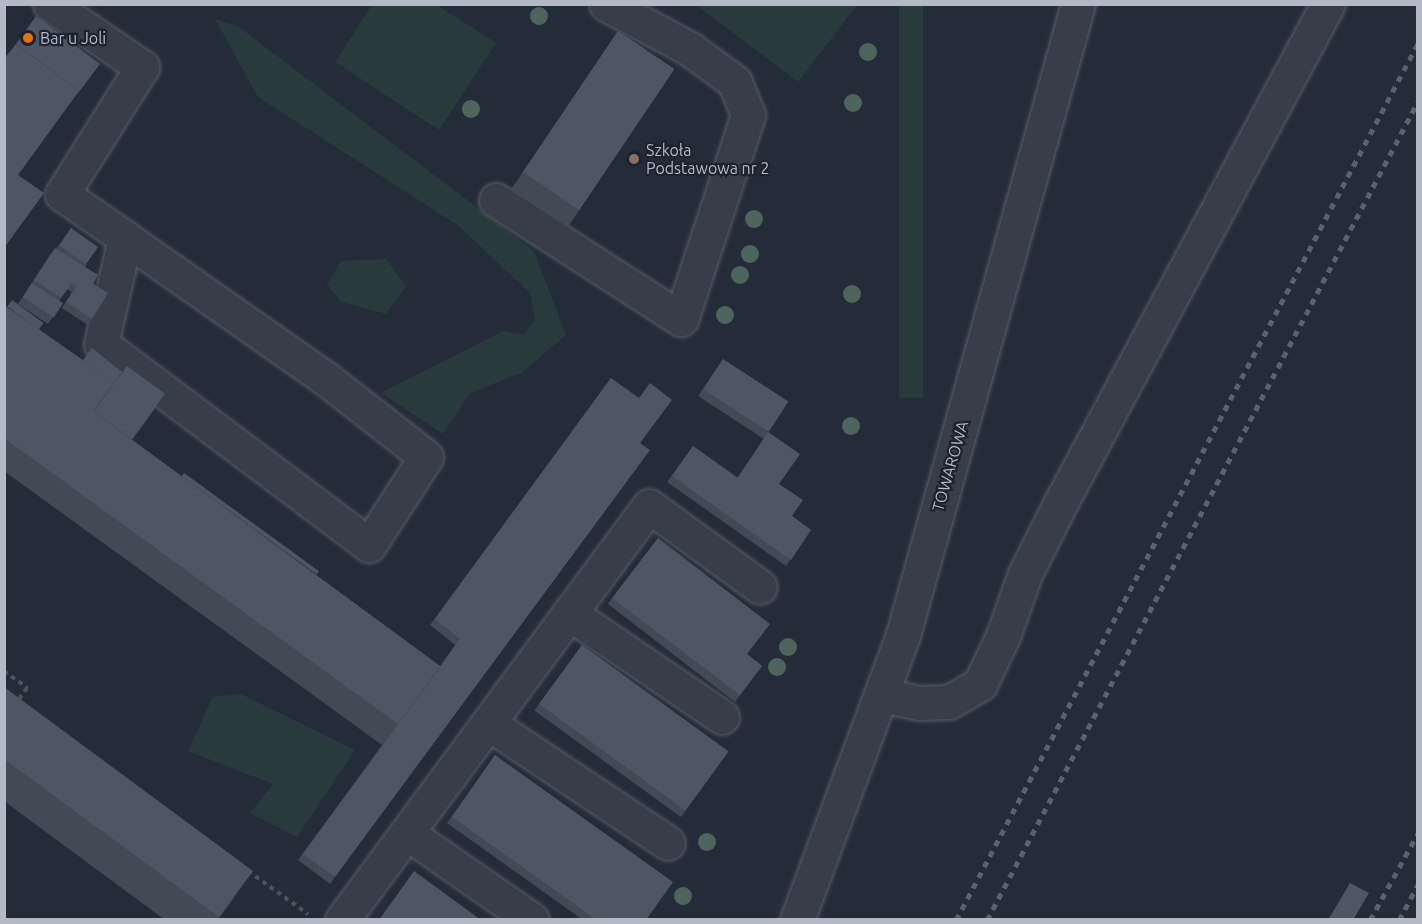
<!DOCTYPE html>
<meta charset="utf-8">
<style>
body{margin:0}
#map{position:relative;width:1422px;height:924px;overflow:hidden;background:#252c39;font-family:Ubuntu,sans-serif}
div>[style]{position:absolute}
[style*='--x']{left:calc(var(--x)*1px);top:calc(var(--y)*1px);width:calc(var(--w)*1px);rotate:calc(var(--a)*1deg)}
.green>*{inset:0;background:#293a3c;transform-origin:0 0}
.path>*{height:4px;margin-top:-2px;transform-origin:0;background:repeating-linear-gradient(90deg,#465559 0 4.5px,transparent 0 9px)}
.roads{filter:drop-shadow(0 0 2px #565c67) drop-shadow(0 0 2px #565c67)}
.minor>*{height:33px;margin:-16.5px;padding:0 16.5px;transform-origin:16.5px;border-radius:16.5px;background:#383e49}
.rail>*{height:4.5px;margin-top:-2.25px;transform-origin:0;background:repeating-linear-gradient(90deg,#5a6270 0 6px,transparent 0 12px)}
.trees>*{width:18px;height:18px;margin:-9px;border-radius:50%;background:#4d655c}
.wall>*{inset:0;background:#424a56;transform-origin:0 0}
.shaded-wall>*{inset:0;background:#363c46}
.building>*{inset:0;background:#4d5664;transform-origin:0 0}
.dots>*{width:16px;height:16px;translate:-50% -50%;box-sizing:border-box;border:3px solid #1d232e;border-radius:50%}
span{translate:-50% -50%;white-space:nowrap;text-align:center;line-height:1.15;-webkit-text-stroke:4.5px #1d232e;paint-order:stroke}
.poi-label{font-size:16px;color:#b3b9c5}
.left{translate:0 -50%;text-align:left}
.street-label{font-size:16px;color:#b3b9c5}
.frame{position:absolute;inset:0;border:6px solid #b3b9c5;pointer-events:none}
</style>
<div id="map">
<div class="green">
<div style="clip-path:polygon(372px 5px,437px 5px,496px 43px,439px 130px,335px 62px)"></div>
<div style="clip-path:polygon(696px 5px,857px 5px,798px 82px)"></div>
<div style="left:899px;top:5px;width:24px;height:393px"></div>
<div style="clip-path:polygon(215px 19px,239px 27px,534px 251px,566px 335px,521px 373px,470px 393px,443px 434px,381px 393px,503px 331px,524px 335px,535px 320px,530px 293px,459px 226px,258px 97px)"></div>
<div style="clip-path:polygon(386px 259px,406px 286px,386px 314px,342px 302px,327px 285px,341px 261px)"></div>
<div style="clip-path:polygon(241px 694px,355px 750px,297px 837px,250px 813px,273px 784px,188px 751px,213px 697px)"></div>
</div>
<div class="path">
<div style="--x:4;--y:671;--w:29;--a:36"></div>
<div style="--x:27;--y:688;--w:17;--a:126"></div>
<div style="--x:248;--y:871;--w:74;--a:35.6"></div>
</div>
<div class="roads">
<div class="minor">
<div style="--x:50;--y:4;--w:112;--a:34.4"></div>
<div style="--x:142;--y:67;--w:150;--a:122.2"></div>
<div style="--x:62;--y:194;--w:77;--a:34.9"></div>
<div style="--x:125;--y:238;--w:244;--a:35"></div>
<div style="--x:325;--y:378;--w:128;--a:38"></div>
<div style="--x:426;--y:457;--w:105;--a:122.9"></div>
<div style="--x:369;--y:545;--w:335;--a:-143.1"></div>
<div style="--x:101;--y:344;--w:109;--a:-77.2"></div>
<div style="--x:496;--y:200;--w:220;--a:32.8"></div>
<div style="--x:681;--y:319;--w:215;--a:-71.8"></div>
<div style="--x:748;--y:115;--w:35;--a:-112"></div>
<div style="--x:735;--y:82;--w:56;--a:-143.7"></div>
<div style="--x:690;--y:49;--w:95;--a:-151.8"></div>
<div style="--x:569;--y:613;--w:185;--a:34.2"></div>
<div style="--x:882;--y:695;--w:40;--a:12"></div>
<div style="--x:921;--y:703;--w:28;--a:-2"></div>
<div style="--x:949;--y:702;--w:36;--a:-30"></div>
<div style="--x:980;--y:684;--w:53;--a:-64.4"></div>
<div style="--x:1003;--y:636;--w:66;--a:-70.5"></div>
<div style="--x:1025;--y:574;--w:76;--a:-63.4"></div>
<div style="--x:1059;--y:506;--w:570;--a:-61.82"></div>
<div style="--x:488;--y:723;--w:216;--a:33.7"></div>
<div style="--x:407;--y:833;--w:152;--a:34.8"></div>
<div style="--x:342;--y:920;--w:515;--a:-53.44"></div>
<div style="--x:649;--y:506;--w:137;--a:36.1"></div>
<div style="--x:797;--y:920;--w:304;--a:-69.6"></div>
<div style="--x:903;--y:635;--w:655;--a:-74.5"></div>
</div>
</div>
<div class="rail">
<div style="--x:956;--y:920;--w:991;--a:-62.22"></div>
<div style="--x:987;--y:920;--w:925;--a:-62.24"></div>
<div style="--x:1370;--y:920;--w:99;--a:-61.1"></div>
<div style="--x:1399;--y:920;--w:40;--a:-62"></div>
</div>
<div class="trees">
<div style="left:539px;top:16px"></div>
<div style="left:868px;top:52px"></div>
<div style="left:853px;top:103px"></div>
<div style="left:471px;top:109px"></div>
<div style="left:754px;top:219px"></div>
<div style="left:750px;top:254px"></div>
<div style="left:740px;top:275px"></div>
<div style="left:852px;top:294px"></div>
<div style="left:725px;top:315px"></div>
<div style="left:851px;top:426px"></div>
<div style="left:788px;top:647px"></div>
<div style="left:777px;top:667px"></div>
<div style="left:707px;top:842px"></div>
<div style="left:683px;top:896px"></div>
</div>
<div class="wall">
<div style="left:618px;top:31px;width:68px;height:191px;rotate:34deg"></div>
<div style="clip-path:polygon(59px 245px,87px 264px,85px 267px,93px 284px,92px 319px,88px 325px,62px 308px,72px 292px,67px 289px,59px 301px,63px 303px,48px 324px,18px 304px,50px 255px)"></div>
<div style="clip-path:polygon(4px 305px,83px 360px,157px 406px,132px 440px,440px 666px,455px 645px,430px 625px,611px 378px,640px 443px,330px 884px,298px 860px,382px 745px,4px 471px)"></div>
<div style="clip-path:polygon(723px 359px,768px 432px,779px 484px,792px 516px,811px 530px,786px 566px,667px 482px,693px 446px,737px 478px,764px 439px,698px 396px)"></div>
<div style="clip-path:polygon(612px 598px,747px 654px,762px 666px,735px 702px,608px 604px)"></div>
<div style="left:582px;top:645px;width:181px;height:81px;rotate:36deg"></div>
<div style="clip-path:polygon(4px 687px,234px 898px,218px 920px,165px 920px,4px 801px)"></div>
<div style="clip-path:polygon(495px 755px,646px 920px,583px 920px,447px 823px)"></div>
</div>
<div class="shaded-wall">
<div style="clip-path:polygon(253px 871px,234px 898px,218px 920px,217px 920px)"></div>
</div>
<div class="building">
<div style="clip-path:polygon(36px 16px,100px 64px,76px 96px,79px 91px,16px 44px)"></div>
<div style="left:618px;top:31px;width:68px;height:170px;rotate:34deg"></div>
<div style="clip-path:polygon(16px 44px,79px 91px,18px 175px,44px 193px,4px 248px,4px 59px)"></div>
<div style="left:71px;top:228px;width:33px;height:21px;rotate:35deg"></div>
<div style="clip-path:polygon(55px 248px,98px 275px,93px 284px,108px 293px,92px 319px,66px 302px,77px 286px,72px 283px,61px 298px,34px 280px)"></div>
<div style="left:32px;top:283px;width:37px;height:17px;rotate:33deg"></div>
<div style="left:12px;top:300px;width:39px;height:8px;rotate:36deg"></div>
<div style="clip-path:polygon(4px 305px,114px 382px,93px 411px,440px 666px,398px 724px,4px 438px)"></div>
<div style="clip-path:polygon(92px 348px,122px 372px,108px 392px,114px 382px,83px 360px)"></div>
<div style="left:723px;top:359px;width:78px;height:36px;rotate:33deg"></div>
<div style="left:127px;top:366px;width:47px;height:56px;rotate:36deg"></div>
<div style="clip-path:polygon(611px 378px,639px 398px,650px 383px,672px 400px,640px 443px,650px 450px,335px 877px,303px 854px,425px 688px,460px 639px,435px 619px)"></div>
<div style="clip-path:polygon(768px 432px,800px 454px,779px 484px,803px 500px,792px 516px,811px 530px,791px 560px,672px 476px,693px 446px,738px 478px)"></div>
<div style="left:184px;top:473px;width:167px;height:4px;rotate:36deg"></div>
<div style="clip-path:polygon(658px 538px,770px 624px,747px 654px,762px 666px,740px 695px,612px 598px)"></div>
<div style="left:582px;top:645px;width:181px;height:73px;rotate:36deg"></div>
<div style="clip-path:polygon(4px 687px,253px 871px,219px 917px,4px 759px)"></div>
<div style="clip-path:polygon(495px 755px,673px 882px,646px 920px,597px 920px,452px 817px)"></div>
<div style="clip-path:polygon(414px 871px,481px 920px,379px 920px)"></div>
<div style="clip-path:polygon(1350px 883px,1369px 893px,1353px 920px,1328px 920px)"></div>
</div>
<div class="dots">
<div style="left:28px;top:38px;background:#e8710a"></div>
<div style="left:634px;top:159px;background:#8d6e63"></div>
</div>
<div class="poi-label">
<span class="left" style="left:40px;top:38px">Bar u Joli</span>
<span class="left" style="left:646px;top:159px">Szkoła<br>Podstawowa nr 2</span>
</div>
<div class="street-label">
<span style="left:950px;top:466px;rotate:-74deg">TOWAROWA</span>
</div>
<div class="frame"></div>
</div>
